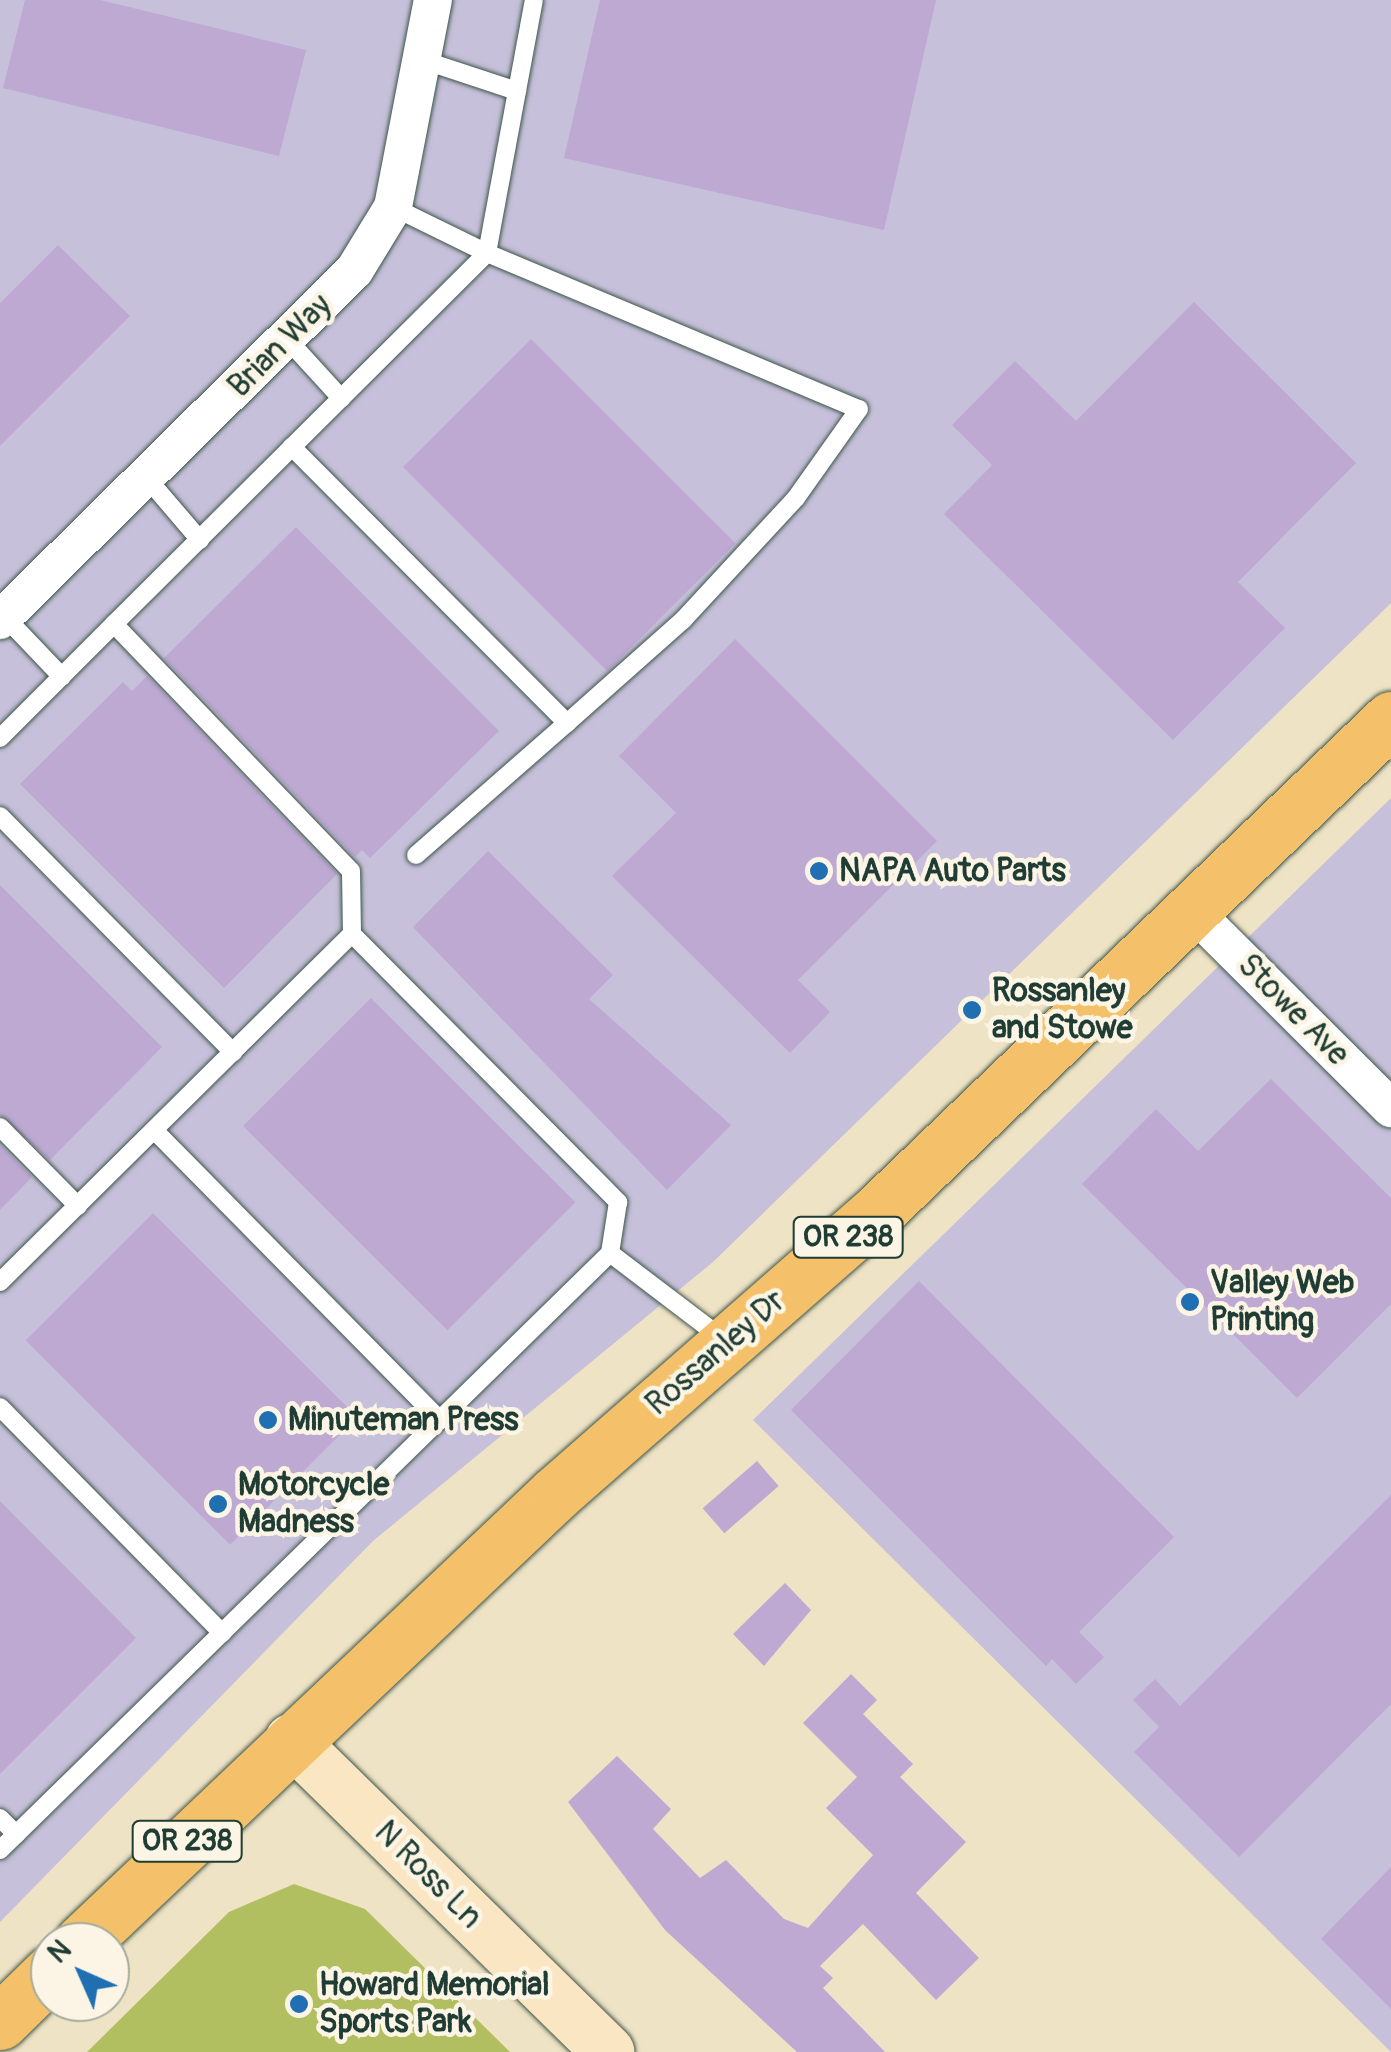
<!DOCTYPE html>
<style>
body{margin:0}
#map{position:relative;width:1391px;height:2052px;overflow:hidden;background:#efe3c5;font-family:Pangolin,sans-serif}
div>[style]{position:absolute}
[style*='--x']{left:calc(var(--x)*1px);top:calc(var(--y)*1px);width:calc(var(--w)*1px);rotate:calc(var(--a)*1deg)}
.industrial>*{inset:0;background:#c6c0da}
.green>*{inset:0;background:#b2bf61}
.building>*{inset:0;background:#bda9d2;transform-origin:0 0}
.roads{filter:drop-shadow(0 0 2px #3e564a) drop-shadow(0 0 2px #3e564a)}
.lane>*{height:18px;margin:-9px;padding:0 9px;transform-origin:9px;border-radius:9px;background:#fff}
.street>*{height:38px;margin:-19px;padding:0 19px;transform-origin:19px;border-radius:19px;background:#fff}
.secondary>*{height:52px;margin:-26px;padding:0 26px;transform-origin:26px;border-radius:26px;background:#fbe6c3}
.primary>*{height:55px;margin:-27.5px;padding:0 27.5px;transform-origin:27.5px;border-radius:27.5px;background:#f4c16a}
.dots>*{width:28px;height:28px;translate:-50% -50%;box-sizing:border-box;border:5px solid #fcf5e5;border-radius:50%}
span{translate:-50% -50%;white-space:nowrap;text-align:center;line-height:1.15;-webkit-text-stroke:9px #fcf5e5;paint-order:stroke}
.shield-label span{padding:2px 8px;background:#fcf5e5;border:2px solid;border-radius:8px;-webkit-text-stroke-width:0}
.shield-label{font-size:30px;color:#1f3d34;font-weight:700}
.street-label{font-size:32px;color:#1f3d34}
.poi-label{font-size:32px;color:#1f3d34;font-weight:700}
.left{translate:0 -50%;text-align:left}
.north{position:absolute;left:30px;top:1922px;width:100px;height:100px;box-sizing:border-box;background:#fcf5e5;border:2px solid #a4ab9e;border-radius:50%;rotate:315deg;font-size:28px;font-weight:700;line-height:40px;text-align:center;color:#1f3d34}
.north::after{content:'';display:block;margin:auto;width:35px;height:45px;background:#1f6fb2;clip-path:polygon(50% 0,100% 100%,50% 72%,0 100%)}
</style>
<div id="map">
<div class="industrial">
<div style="clip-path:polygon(0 0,1391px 0,1391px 603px,713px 1262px,373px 1541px,0 1922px)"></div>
<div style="clip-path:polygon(1391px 798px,1391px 2052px,753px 1420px)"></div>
</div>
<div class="green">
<div style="clip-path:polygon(294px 1884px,365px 1909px,510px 2052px,87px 2052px,229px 1912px)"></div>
</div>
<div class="building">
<div style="clip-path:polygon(25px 0,100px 0,306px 50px,279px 156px,3px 88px)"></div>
<div style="clip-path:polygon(600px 0,936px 0,884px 230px,564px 158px)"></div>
<div style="clip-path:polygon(58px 245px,130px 316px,0 446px,0 303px)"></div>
<div style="clip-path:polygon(1194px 302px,1356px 463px,1238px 582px,1285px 628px,1173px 740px,944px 514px,992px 465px,952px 425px,1015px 361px,1076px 421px)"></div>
<div style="left:531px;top:339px;width:289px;height:181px;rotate:45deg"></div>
<div style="clip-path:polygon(296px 527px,499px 731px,370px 858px,362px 850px,355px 857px,164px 658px)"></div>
<div style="clip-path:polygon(735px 639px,937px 841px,798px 980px,830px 1012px,790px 1053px,612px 876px,676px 813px,619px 756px)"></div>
<div style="clip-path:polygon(147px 676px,337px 874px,224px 988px,20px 784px,123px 682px,132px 691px)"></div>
<div style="clip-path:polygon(488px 851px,613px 975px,589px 999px,731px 1125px,667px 1190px,413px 927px)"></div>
<div style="clip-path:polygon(0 885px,162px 1047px,50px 1160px,0 1115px)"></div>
<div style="left:371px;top:998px;width:289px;height:181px;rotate:45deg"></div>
<div style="clip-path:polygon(1271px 1079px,1391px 1198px,1391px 1304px,1297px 1398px,1082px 1184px,1156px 1109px,1198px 1151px)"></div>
<div style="clip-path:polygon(0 1145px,32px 1177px,0 1210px)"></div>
<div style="left:153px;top:1213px;width:289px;height:180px;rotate:45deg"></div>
<div style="clip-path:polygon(919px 1281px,1174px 1537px,1079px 1632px,1104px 1657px,1076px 1684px,1052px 1659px,1046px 1666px,791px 1410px)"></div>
<div style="left:757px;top:1461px;width:33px;height:72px;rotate:49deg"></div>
<div style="clip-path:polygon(1391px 1495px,1391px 1704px,1239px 1857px,1134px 1752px,1159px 1727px,1133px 1700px,1155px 1679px,1180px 1706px)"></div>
<div style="clip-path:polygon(0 1501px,136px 1638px,0 1774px)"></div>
<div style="clip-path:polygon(785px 1583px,811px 1610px,764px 1666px,733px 1634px)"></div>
<div style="clip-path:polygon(851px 1674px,877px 1700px,863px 1714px,913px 1764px,900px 1777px,966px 1842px,916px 1893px,979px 1958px,936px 2000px,863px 1924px,820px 1966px,833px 1978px,823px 1988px,885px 2052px,797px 2052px,665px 1930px,568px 1802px,617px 1756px,671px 1809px,653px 1829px,700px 1878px,726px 1860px,784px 1919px,808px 1928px,873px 1855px,826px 1808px,857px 1777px,803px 1723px)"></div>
<div style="clip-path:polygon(1391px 1867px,1391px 2009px,1321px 1939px)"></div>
</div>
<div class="roads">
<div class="lane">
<div style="--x:423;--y:60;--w:99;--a:18.3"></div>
<div style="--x:393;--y:207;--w:105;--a:26.1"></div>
<div style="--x:487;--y:253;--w:257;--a:-79.5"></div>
<div style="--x:288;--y:340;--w:79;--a:47.6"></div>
<div style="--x:146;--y:477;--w:83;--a:49.4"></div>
<div style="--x:4;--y:616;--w:84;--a:46.4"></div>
<div style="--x:114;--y:624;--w:526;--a:-44.85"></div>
<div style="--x:487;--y:253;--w:403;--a:22.8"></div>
<div style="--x:859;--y:409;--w:109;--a:125.3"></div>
<div style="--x:796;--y:498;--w:166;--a:132.8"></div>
<div style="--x:683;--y:620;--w:155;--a:138.4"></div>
<div style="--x:567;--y:723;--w:390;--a:-134.9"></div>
<div style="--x:0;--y:738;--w:161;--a:-45"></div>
<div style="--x:114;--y:624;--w:342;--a:46.2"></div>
<div style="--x:351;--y:871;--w:63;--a:89.1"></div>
<div style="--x:0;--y:816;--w:332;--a:45.4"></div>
<div style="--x:416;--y:855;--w:201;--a:-41.2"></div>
<div style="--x:0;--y:1127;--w:111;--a:45.4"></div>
<div style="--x:155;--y:1131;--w:406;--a:45.4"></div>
<div style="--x:0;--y:1282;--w:495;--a:-44.7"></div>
<div style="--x:352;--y:934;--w:378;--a:45.2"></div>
<div style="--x:618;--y:1202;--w:52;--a:98.9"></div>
<div style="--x:0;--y:1407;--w:317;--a:45.5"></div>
<div style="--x:0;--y:1818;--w:23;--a:45"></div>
<div style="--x:0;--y:1850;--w:854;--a:-44.38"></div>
<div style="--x:610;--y:1253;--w:142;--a:37.3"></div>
</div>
<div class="street">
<div style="--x:0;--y:620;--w:497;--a:-44.6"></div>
<div style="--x:354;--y:271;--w:75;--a:-58.6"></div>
<div style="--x:393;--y:207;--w:211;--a:-79.1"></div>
<div style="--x:1194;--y:912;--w:278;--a:44.9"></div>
</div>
<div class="secondary">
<div style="--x:291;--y:1740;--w:445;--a:44.5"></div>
</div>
<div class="primary">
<div style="--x:82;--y:1942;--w:653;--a:-43.45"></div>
<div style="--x:556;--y:1493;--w:424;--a:-41.2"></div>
<div style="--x:875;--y:1214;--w:715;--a:-43.81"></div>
<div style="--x:0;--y:2022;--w:70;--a:-44.4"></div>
</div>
</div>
<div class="dots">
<div style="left:819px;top:871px;background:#1f6fb2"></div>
<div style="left:972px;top:1010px;background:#1f6fb2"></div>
<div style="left:1190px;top:1302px;background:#1f6fb2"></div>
<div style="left:268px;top:1420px;background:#1f6fb2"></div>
<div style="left:218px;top:1504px;background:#1f6fb2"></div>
<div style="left:299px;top:2004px;background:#1f6fb2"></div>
</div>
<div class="shield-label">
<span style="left:848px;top:1237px">OR 238</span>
<span style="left:187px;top:1841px">OR 238</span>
</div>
<div class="street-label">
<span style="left:280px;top:346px;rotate:-45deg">Brian Way</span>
<span style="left:1293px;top:1010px;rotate:45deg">Stowe Ave</span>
<span style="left:716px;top:1353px;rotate:-41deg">Rossanley Dr</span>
<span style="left:428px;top:1875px;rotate:45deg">N Ross Ln</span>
</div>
<div class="poi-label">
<span class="left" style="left:839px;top:871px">NAPA Auto Parts</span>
<span class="left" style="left:992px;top:1010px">Rossanley<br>and Stowe</span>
<span class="left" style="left:1210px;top:1302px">Valley Web<br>Printing</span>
<span class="left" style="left:288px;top:1420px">Minuteman Press</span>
<span class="left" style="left:238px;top:1504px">Motorcycle<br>Madness</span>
<span class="left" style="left:319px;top:2004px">Howard Memorial<br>Sports Park</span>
</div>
<div class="north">N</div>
</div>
